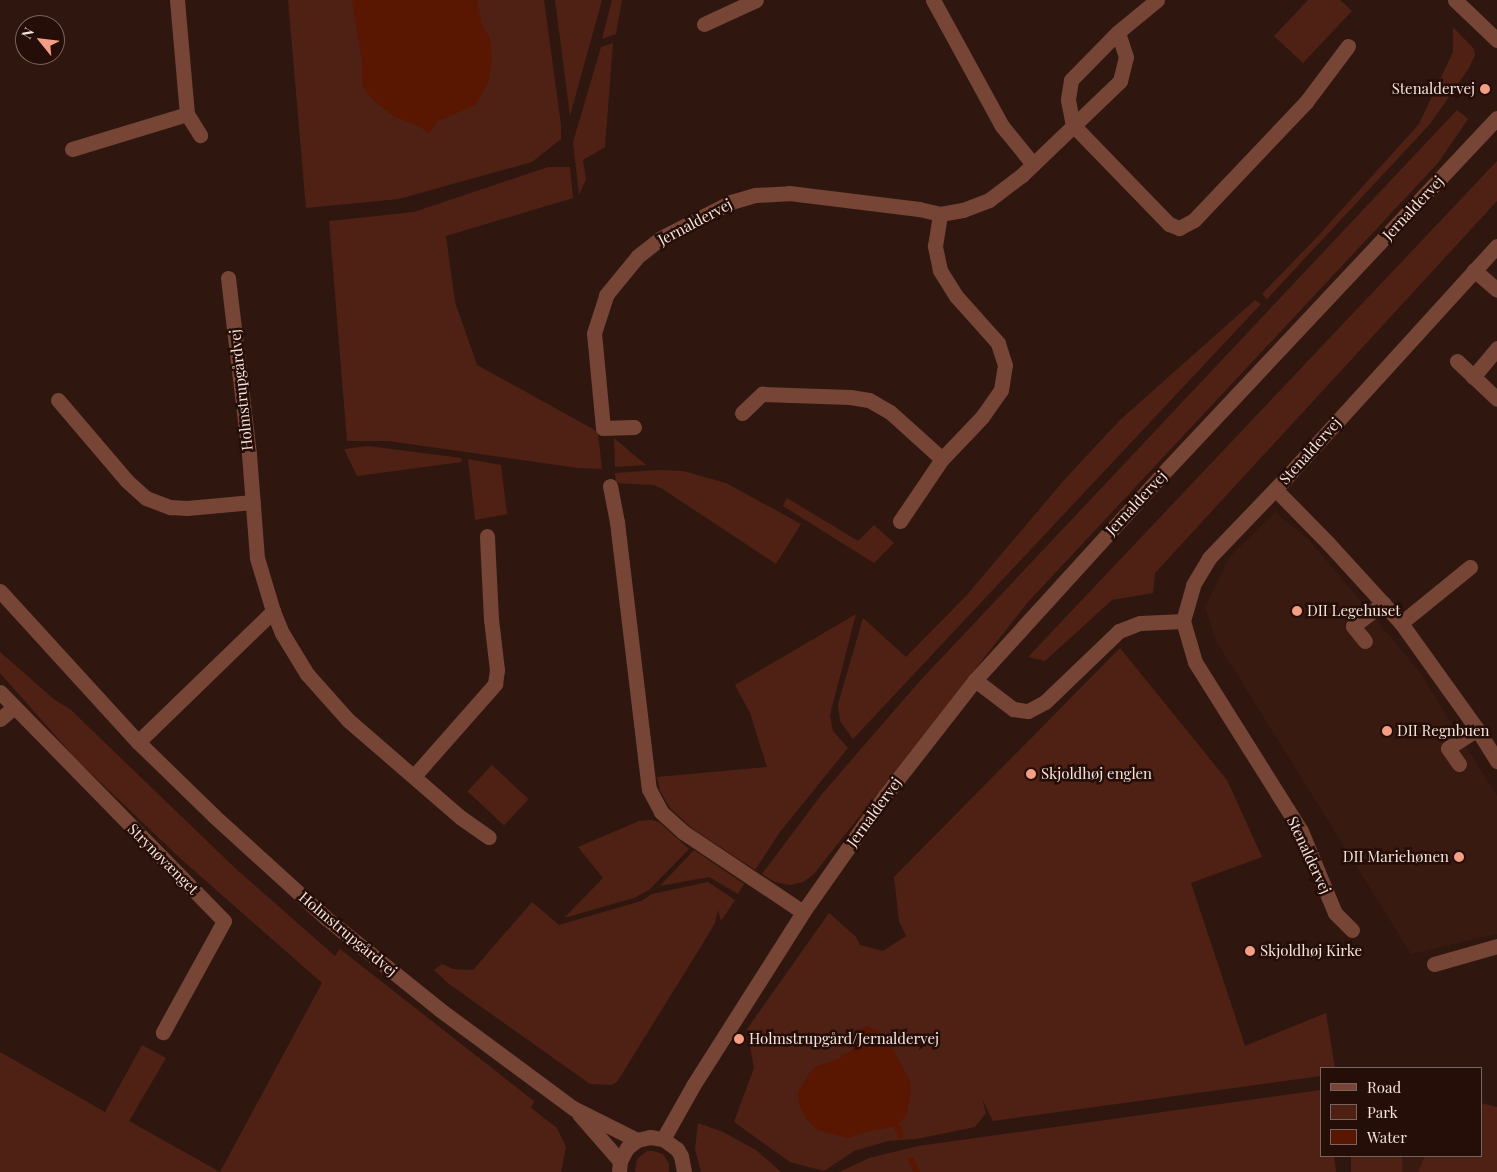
<!DOCTYPE html>
<meta charset="utf-8">
<style>
body{margin:0}
#map{position:relative;width:1497px;height:1172px;overflow:hidden;background:#2f1710;font-family:"Playfair Display",serif}
div>[style]{position:absolute}
[style*='--x']{left:calc(var(--x)*1px);top:calc(var(--y)*1px);width:calc(var(--w)*1px);rotate:calc(var(--a)*1deg)}
.built>*{inset:0;background:#391a11}
.green>*{inset:0;background:#4e2114;transform-origin:0 0}
.water>*{inset:0;background:#591702}
.stream>*{height:5.5px;margin:-2.75px;padding:0 2.75px;transform-origin:2.75px;border-radius:2.75px;background:#591702}
.minor>*{height:15px;margin:-7.5px;padding:0 7.5px;transform-origin:7.5px;border-radius:7.5px;background:#764536}
.dots>*{width:14px;height:14px;translate:-50% -50%;box-sizing:border-box;border:2px solid #250e07;border-radius:50%}
span{translate:-50% -50%;white-space:nowrap;text-align:center;line-height:1.15;-webkit-text-stroke:5px #250e07;paint-order:stroke}
.poi-label{font-size:15px;color:#f5e3de}
.right{translate:-100% -50%;text-align:right}
.left{translate:0 -50%;text-align:left}
.street-label{font-size:15px;color:#f5e3de}
.legend{position:absolute;left:1320px;top:1067px;width:162px;height:90px;box-sizing:border-box;background:#250e07;border:1px solid #78635d;margin:0;padding:6px 9px;list-style:none;font-size:15px;color:#f5e3de}
.legend li{display:flex;align-items:center;gap:10px;height:25px}
.legend b{width:25px;border:1px solid #78635d}
.north{position:absolute;left:15px;top:15px;width:50px;height:50px;box-sizing:border-box;background:#250e07;border:1px solid #78635d;border-radius:50%;rotate:299deg;font-size:14px;font-weight:700;line-height:20px;text-align:center;color:#f5e3de}
.north::after{content:'';display:block;margin:auto;width:18px;height:22px;background:#f39f85;clip-path:polygon(50% 0,100% 100%,50% 72%,0 100%)}
</style>
<div id="map">
<div class="built">
<div style="clip-path:polygon(1275px 512px,1309px 540px,1419px 671px,1497px 796px,1497px 934px,1411px 954px,1215px 639px,1205px 607px,1229px 558px)"></div>
<div style="clip-path:polygon(1383px 1156px,1481px 1156px,1497px 1172px,1382px 1172px)"></div>
</div>
<div class="green">
<div style="clip-path:polygon(288px 0,544px 0,561px 125px,561px 139px,532px 162px,399px 199px,306px 208px)"></div>
<div style="clip-path:polygon(555px 0,602px 0,570px 116px)"></div>
<div style="clip-path:polygon(612px 0,622px 0,616px 34px,602px 39px)"></div>
<div style="clip-path:polygon(1308px 0,1340px 0,1352px 11px,1303px 63px,1274px 36px)"></div>
<div style="clip-path:polygon(1453px 27px,1474px 49px,1475px 55px,1469px 68px,1430px 124px,1267px 299px,1262px 294px,1318px 236px,1419px 124px,1453px 52px)"></div>
<div style="clip-path:polygon(613px 43px,605px 147px,583px 160px,586px 179px,579px 195px,573px 142px,601px 47px)"></div>
<div style="clip-path:polygon(1457px 110px,1468px 119px,1438px 163px,1028px 602px,814px 874px,803px 882px,790px 885px,775px 882px,762px 874px,822px 794px,918px 683px)"></div>
<div style="clip-path:polygon(1497px 161px,1497px 201px,1155px 573px,1153px 593px,1112px 600px,1045px 661px,1028px 657px)"></div>
<div style="clip-path:polygon(548px 167px,570px 167px,573px 198px,446px 236px,455px 302px,477px 365px,593px 429px,598px 433px,602px 469px,578px 468px,388px 441px,347px 441px,329px 221px,414px 212px)"></div>
<div style="clip-path:polygon(1255px 300px,1261px 304px,853px 739px,840px 721px,838px 704px,863px 618px,906px 657px,966px 596px,1065px 479px,1120px 420px)"></div>
<div style="clip-path:polygon(614px 438px,646px 465px,615px 467px)"></div>
<div style="clip-path:polygon(368px 446px,461px 458px,462px 462px,357px 476px,344px 449px)"></div>
<div style="clip-path:polygon(468px 459px,501px 465px,507px 514px,475px 520px)"></div>
<div style="clip-path:polygon(659px 470px,683px 471px,726px 483px,801px 524px,776px 564px,661px 488px,654px 485px,616px 483px,615px 473px)"></div>
<div style="clip-path:polygon(787px 498px,858px 541px,874px 525px,894px 543px,874px 563px,783px 506px)"></div>
<div style="clip-path:polygon(856px 614px,830px 715px,833px 731px,848px 748px,780px 832px,755px 870px,693px 829px,670px 808px,660px 791px,657px 777px,767px 767px,750px 713px,735px 685px)"></div>
<div style="clip-path:polygon(1120px 648px,1227px 780px,1262px 857px,1191px 883px,1245px 1046px,1326px 1013px,1335px 1068px,1321px 1068px,1321px 1076px,993px 1121px,982px 1099px,986px 1113px,975px 1127px,916px 1139px,888px 1141px,854px 1151px,824px 1171px,790px 1162px,734px 1122px,754px 1068px,747px 1029px,829px 913px,856px 937px,860px 945px,883px 951px,906px 936px,899px 921px,894px 877px)"></div>
<div style="clip-path:polygon(0 652px,55px 700px,71px 710px,236px 869px,335px 956px,340px 949px,534px 1101px,531px 1108px,557px 1128px,566px 1147px,561px 1172px,220px 1172px,322px 983px,181px 859px,77px 760px,0 673px)"></div>
<div style="left:492px;top:765px;width:50px;height:36px;rotate:43deg"></div>
<div style="clip-path:polygon(651px 820px,659px 822px,689px 849px,649px 890px,634px 898px,564px 918px,603px 878px,578px 847px,639px 821px)"></div>
<div style="clip-path:polygon(694px 850px,744px 884px,738px 894px,709px 877px,660px 886px)"></div>
<div style="clip-path:polygon(708px 882px,735px 900px,721px 921px,718px 910px,715px 923px,708px 935px,617px 1082px,611px 1085px,590px 1084px,449px 984px,434px 970px,442px 964px,453px 969px,473px 970px,532px 902px,559px 925px,641px 901px,652px 894px)"></div>
<div style="clip-path:polygon(142px 1045px,166px 1058px,129px 1121px,220px 1172px,0 1172px,0 1052px,105px 1112px)"></div>
<div style="clip-path:polygon(1321px 1090px,1321px 1156px,1334px 1156px,1336px 1172px,839px 1172px,869px 1158px,918px 1146px)"></div>
<div style="clip-path:polygon(1481px 1103px,1497px 1107px,1497px 1172px,1418px 1172px,1425px 1156px,1481px 1156px)"></div>
<div style="clip-path:polygon(698px 1123px,723px 1132px,756px 1150px,781px 1172px,701px 1172px,695px 1149px)"></div>
<div style="clip-path:polygon(647px 1151px,653px 1151px,663px 1154px,669px 1164px,669px 1172px,635px 1172px,637px 1159px)"></div>
<div style="left:1351px;top:1156px;width:51px;height:16px"></div>
</div>
<div class="water">
<div style="clip-path:polygon(352px 0,477px 0,482px 26px,489px 35px,492px 57px,489px 80px,476px 105px,438px 121px,429px 134px,419px 126px,393px 116px,374px 101px,362px 86px,362px 62px)"></div>
<div style="clip-path:polygon(867px 1026px,885px 1035px,910px 1081px,911px 1093px,907px 1115px,897px 1126px,860px 1133px,849px 1138px,819px 1131px,807px 1120px,800px 1107px,798px 1093px,809px 1073px,817px 1066px,835px 1060px,852px 1050px,856px 1040px,856px 1030px)"></div>
</div>
<div class="stream">
<div style="--x:897;--y:1126;--w:10;--a:66"></div>
<div style="--x:912;--y:1160;--w:13;--a:67"></div>
</div>
<div class="minor">
<div style="--x:177;--y:0;--w:114;--a:85"></div>
<div style="--x:187;--y:114;--w:25;--a:58"></div>
<div style="--x:933;--y:0;--w:144;--a:61.3"></div>
<div style="--x:1002;--y:126;--w:49;--a:50.8"></div>
<div style="--x:1157;--y:0;--w:50;--a:140.6"></div>
<div style="--x:1118;--y:32;--w:67;--a:134.4"></div>
<div style="--x:1071;--y:80;--w:20;--a:99"></div>
<div style="--x:1068;--y:100;--w:25;--a:79"></div>
<div style="--x:1073;--y:125;--w:138;--a:45.9"></div>
<div style="--x:1169;--y:224;--w:11;--a:22"></div>
<div style="--x:1179;--y:228;--w:17;--a:-28"></div>
<div style="--x:1194;--y:220;--w:163;--a:-46.5"></div>
<div style="--x:1306;--y:102;--w:70;--a:-53.1"></div>
<div style="--x:1455;--y:0;--w:58;--a:43.6"></div>
<div style="--x:704;--y:24;--w:57;--a:-24.8"></div>
<div style="--x:72;--y:149;--w:120;--a:-16.9"></div>
<div style="--x:1474;--y:270;--w:30;--a:41"></div>
<div style="--x:228;--y:278;--w:177;--a:83.2"></div>
<div style="--x:249;--y:454;--w:104;--a:85.6"></div>
<div style="--x:257;--y:558;--w:55;--a:73.2"></div>
<div style="--x:273;--y:611;--w:24;--a:68"></div>
<div style="--x:282;--y:633;--w:48;--a:58.6"></div>
<div style="--x:307;--y:674;--w:62;--a:48.3"></div>
<div style="--x:348;--y:720;--w:148;--a:40.9"></div>
<div style="--x:460;--y:817;--w:35;--a:35"></div>
<div style="--x:1457;--y:361;--w:55;--a:43.5"></div>
<div style="--x:1473;--y:377;--w:38;--a:-50"></div>
<div style="--x:58;--y:400;--w:106;--a:49.6"></div>
<div style="--x:127;--y:481;--w:25;--a:42"></div>
<div style="--x:146;--y:498;--w:26;--a:21"></div>
<div style="--x:170;--y:507;--w:17;--a:3"></div>
<div style="--x:187;--y:508;--w:66;--a:-5.2"></div>
<div style="--x:742;--y:413;--w:28;--a:-44"></div>
<div style="--x:762;--y:394;--w:88;--a:2"></div>
<div style="--x:850;--y:397;--w:19;--a:9"></div>
<div style="--x:869;--y:400;--w:24;--a:30"></div>
<div style="--x:890;--y:412;--w:70;--a:42.1"></div>
<div style="--x:634;--y:427;--w:31;--a:178"></div>
<div style="--x:603;--y:428;--w:95;--a:-95.4"></div>
<div style="--x:594;--y:333;--w:40;--a:-72"></div>
<div style="--x:606;--y:295;--w:50;--a:-50.6"></div>
<div style="--x:638;--y:256;--w:29;--a:-38"></div>
<div style="--x:661;--y:238;--w:79;--a:-27.2"></div>
<div style="--x:731;--y:202;--w:26;--a:-16"></div>
<div style="--x:756;--y:195;--w:33;--a:-3"></div>
<div style="--x:789;--y:193;--w:131;--a:7"></div>
<div style="--x:919;--y:209;--w:22;--a:13"></div>
<div style="--x:940;--y:214;--w:23;--a:-10"></div>
<div style="--x:963;--y:210;--w:28;--a:-21"></div>
<div style="--x:989;--y:200;--w:41;--a:-37.1"></div>
<div style="--x:1022;--y:175;--w:136;--a:-43.8"></div>
<div style="--x:1120;--y:81;--w:25;--a:-76"></div>
<div style="--x:1126;--y:57;--w:26;--a:-108"></div>
<div style="--x:610;--y:486;--w:37;--a:79"></div>
<div style="--x:617;--y:522;--w:269;--a:83.2"></div>
<div style="--x:649;--y:789;--w:26;--a:62"></div>
<div style="--x:661;--y:812;--w:30;--a:42"></div>
<div style="--x:683;--y:832;--w:144;--a:33.7"></div>
<div style="--x:1275;--y:489;--w:76;--a:45.5"></div>
<div style="--x:1328;--y:543;--w:108;--a:47.6"></div>
<div style="--x:1401;--y:623;--w:130;--a:54.4"></div>
<div style="--x:1477;--y:729;--w:38;--a:58"></div>
<div style="--x:900;--y:521;--w:75;--a:-55.9"></div>
<div style="--x:942;--y:459;--w:58;--a:-46.4"></div>
<div style="--x:982;--y:417;--w:33;--a:-55"></div>
<div style="--x:1001;--y:390;--w:25;--a:-81"></div>
<div style="--x:1005;--y:365;--w:23;--a:-108"></div>
<div style="--x:998;--y:343;--w:63;--a:-131.8"></div>
<div style="--x:956;--y:296;--w:31;--a:-122"></div>
<div style="--x:940;--y:270;--w:25;--a:-102"></div>
<div style="--x:935;--y:246;--w:32;--a:-81"></div>
<div style="--x:0;--y:591;--w:205;--a:47.6"></div>
<div style="--x:138;--y:742;--w:106;--a:44.2"></div>
<div style="--x:214;--y:816;--w:151;--a:42.3"></div>
<div style="--x:326;--y:918;--w:145;--a:38.8"></div>
<div style="--x:439;--y:1009;--w:167;--a:36.5"></div>
<div style="--x:573;--y:1108;--w:72;--a:26.6"></div>
<div style="--x:1401;--y:623;--w:89;--a:-39.1"></div>
<div style="--x:1365;--y:641;--w:19;--a:-129"></div>
<div style="--x:1353;--y:626;--w:38;--a:-37"></div>
<div style="--x:975;--y:680;--w:48;--a:37.3"></div>
<div style="--x:1013;--y:709;--w:15;--a:8"></div>
<div style="--x:1028;--y:711;--w:19;--a:-28"></div>
<div style="--x:1045;--y:702;--w:103;--a:-43.8"></div>
<div style="--x:1119;--y:631;--w:22;--a:-21"></div>
<div style="--x:1140;--y:623;--w:43;--a:-2.7"></div>
<div style="--x:0;--y:692;--w:320;--a:45.6"></div>
<div style="--x:224;--y:921;--w:127;--a:118.8"></div>
<div style="--x:0;--y:719;--w:17;--a:-40"></div>
<div style="--x:138;--y:742;--w:188;--a:-44.1"></div>
<div style="--x:1459;--y:764;--w:19;--a:-125"></div>
<div style="--x:1448;--y:748;--w:35;--a:-33"></div>
<div style="--x:414;--y:776;--w:123;--a:-48.6"></div>
<div style="--x:495;--y:684;--w:14;--a:-82"></div>
<div style="--x:497;--y:670;--w:51;--a:-96.7"></div>
<div style="--x:491;--y:619;--w:83;--a:-92.8"></div>
<div style="--x:1352;--y:930;--w:24;--a:-135"></div>
<div style="--x:1335;--y:913;--w:89;--a:-112.5"></div>
<div style="--x:1301;--y:831;--w:199;--a:-122.1"></div>
<div style="--x:1195;--y:662;--w:43;--a:-106.3"></div>
<div style="--x:1183;--y:621;--w:37;--a:-74"></div>
<div style="--x:1193;--y:585;--w:31;--a:-59"></div>
<div style="--x:1209;--y:558;--w:105;--a:-46.2"></div>
<div style="--x:1282;--y:482;--w:319;--a:-47.7"></div>
<div style="--x:1434;--y:964;--w:66;--a:-15.9"></div>
<div style="--x:579;--y:1114;--w:62;--a:48.9"></div>
<div style="--x:663;--y:1139;--w:63;--a:-60.6"></div>
<div style="--x:694;--y:1084;--w:204;--a:-57.6"></div>
<div style="--x:803;--y:912;--w:144;--a:-54.9"></div>
<div style="--x:886;--y:794;--w:145;--a:-52"></div>
<div style="--x:975;--y:680;--w:287;--a:-47.7"></div>
<div style="--x:1168;--y:468;--w:480;--a:-46.8"></div>
<div style="--x:619;--y:1172;--w:11;--a:-85"></div>
<div style="--x:620;--y:1161;--w:15;--a:-62"></div>
<div style="--x:627;--y:1148;--w:13;--a:-39"></div>
<div style="--x:637;--y:1140;--w:13;--a:-13"></div>
<div style="--x:650;--y:1137;--w:13;--a:9"></div>
<div style="--x:663;--y:1139;--w:17;--a:36"></div>
<div style="--x:677;--y:1149;--w:8;--a:60"></div>
<div style="--x:681;--y:1156;--w:16;--a:79"></div>
</div>
<div class="dots">
<div style="left:1485px;top:89px;background:#f39f85"></div>
<div style="left:1297px;top:611px;background:#f39f85"></div>
<div style="left:1387px;top:731px;background:#f39f85"></div>
<div style="left:1031px;top:774px;background:#f39f85"></div>
<div style="left:1459px;top:857px;background:#f39f85"></div>
<div style="left:1250px;top:951px;background:#f39f85"></div>
<div style="left:739px;top:1039px;background:#f39f85"></div>
</div>
<div class="poi-label">
<span class="right" style="left:1475px;top:89px">Stenaldervej</span>
<span class="left" style="left:1307px;top:611px">DII Legehuset</span>
<span class="left" style="left:1397px;top:731px">DII Regnbuen</span>
<span class="left" style="left:1041px;top:774px">Skjoldhøj englen</span>
<span class="right" style="left:1449px;top:857px">DII Mariehønen</span>
<span class="left" style="left:1260px;top:951px">Skjoldhøj Kirke</span>
<span class="left" style="left:749px;top:1039px">Holmstrupgård/Jernaldervej</span>
</div>
<div class="street-label">
<span style="left:1413px;top:208px;rotate:-47deg">Jernaldervej</span>
<span style="left:695px;top:222px;rotate:-28deg">Jernaldervej</span>
<span style="left:241px;top:390px;rotate:-96deg">Holmstrupgårdvej</span>
<span style="left:1310px;top:451px;rotate:-48deg">Stenaldervej</span>
<span style="left:1136px;top:503px;rotate:-47deg">Jernaldervej</span>
<span style="left:874px;top:812px;rotate:-54deg">Jernaldervej</span>
<span style="left:1309px;top:855px;rotate:65deg">Stenaldervej</span>
<span style="left:163px;top:859px;rotate:45deg">Strynøvænget</span>
<span style="left:348px;top:934px;rotate:40deg">Holmstrupgårdvej</span>
</div>
<ul class="legend">
<li><b style="height:6px;background:#764536"></b>Road</li>
<li><b style="height:14px;background:#4e2114"></b>Park</li>
<li><b style="height:14px;background:#591702"></b>Water</li>
</ul>
<div class="north">N</div>
</div>
